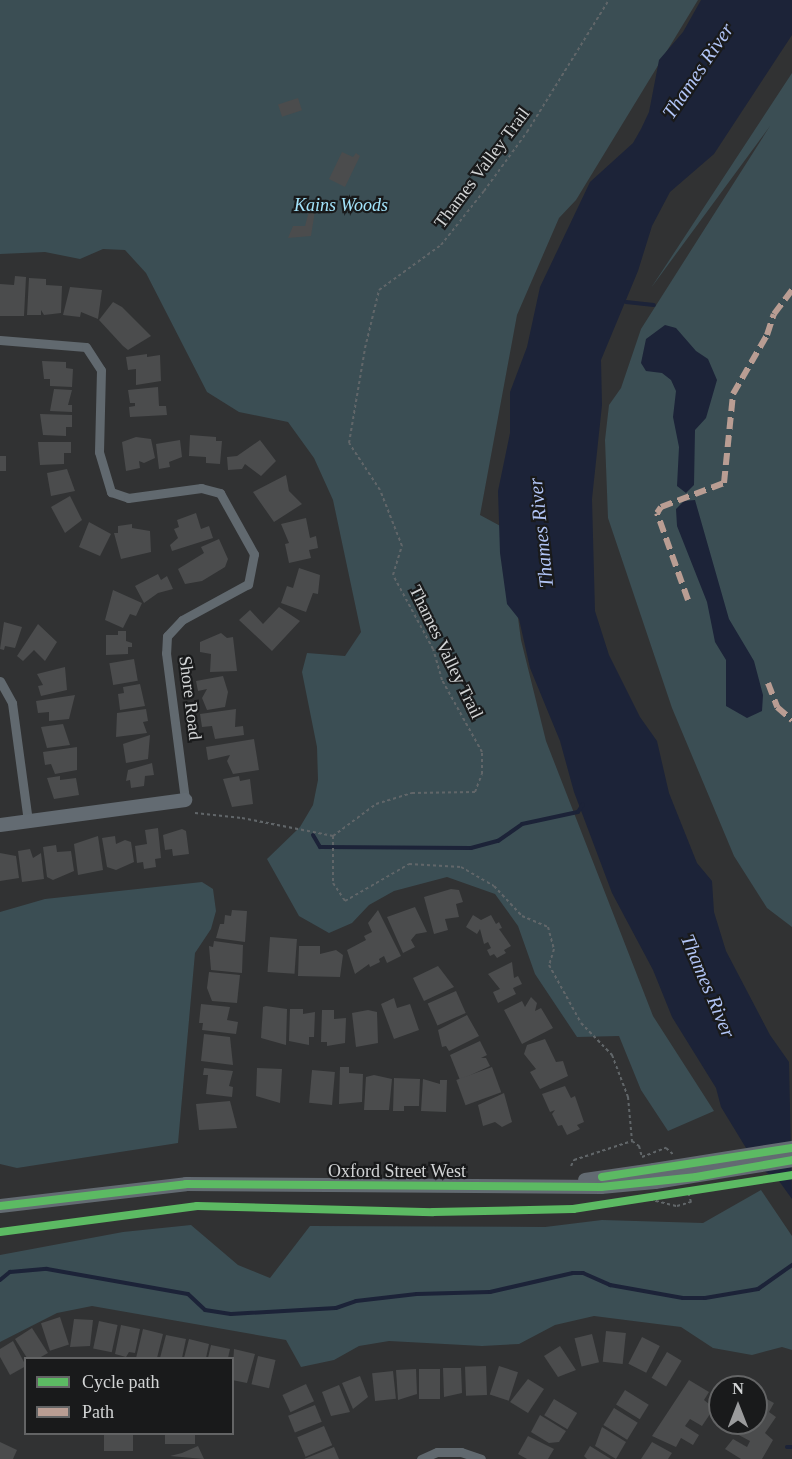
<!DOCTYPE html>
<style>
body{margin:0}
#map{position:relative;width:792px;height:1459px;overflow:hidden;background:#313233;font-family:Georgia,serif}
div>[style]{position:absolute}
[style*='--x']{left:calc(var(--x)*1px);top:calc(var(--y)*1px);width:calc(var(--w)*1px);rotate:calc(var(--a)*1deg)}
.green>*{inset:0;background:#3b4e54}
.water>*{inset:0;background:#1c2338}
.stream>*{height:4px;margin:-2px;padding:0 2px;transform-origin:2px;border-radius:2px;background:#1c2338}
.building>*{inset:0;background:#4b4c4d;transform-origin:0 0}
.path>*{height:2px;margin-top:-1px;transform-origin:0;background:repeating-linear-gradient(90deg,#616669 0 3px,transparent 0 6px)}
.street>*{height:9px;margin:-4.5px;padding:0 4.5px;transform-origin:4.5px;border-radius:4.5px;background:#61696f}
.secondary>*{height:14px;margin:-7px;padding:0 7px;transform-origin:7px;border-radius:7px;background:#636b72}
.secondary-bridge>*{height:14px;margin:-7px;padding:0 7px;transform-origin:7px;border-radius:7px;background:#636b72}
.quiet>*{height:6px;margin-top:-3px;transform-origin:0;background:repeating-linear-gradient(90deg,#b99d93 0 12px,transparent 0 18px)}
.cycleway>*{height:8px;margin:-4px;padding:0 4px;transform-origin:4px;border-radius:4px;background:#5cba63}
span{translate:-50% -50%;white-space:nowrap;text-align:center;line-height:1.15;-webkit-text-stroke:4.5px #191a1b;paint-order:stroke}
.street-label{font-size:18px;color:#d2d4d5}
.park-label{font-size:18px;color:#a2e2f9;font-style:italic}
.water-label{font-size:20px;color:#b2c5f6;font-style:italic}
.legend{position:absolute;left:24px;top:1357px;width:210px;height:78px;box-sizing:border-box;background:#191a1b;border:2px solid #636465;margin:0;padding:8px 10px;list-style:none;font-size:18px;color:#d2d4d5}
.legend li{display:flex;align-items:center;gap:12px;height:30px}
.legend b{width:30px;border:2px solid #636465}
.north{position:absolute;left:708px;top:1375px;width:60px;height:60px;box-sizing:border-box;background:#191a1b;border:2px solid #636465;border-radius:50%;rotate:0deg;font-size:16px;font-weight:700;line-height:24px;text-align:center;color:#d2d4d5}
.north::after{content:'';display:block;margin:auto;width:21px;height:27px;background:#9a9b9c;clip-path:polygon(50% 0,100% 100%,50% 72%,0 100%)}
</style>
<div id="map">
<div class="green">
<div style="clip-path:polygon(0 0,698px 0,576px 200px,559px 218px,517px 315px,480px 515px,506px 529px,521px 640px,546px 741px,653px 1016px,714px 1111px,668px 1131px,641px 1090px,619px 1036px,577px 1037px,535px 974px,518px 926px,495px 894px,447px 877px,394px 891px,369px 905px,352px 923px,329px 933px,299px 916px,267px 859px,300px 827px,313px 805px,318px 780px,317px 747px,302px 672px,307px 653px,345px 656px,361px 632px,333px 500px,314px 458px,288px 422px,239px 412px,207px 392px,146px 273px,125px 250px,103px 249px,80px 259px,45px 252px,0 254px)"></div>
<div style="clip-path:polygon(792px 73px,792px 927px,767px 908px,734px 856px,672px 708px,608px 518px,605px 440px,609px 405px,621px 388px,641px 329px,770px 126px,651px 288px)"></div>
<div style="clip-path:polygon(202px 882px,213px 889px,216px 911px,211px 929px,195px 953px,178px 1143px,17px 1168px,0 1164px,0 912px,45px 899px)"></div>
<div style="clip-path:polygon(761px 1190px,792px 1236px,792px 1350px,782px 1347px,752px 1355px,713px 1348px,681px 1327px,594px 1316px,555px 1325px,519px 1344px,482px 1346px,389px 1341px,359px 1346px,334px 1360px,301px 1367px,286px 1340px,92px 1306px,57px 1313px,0 1342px,0 1255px,123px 1232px,191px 1225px,238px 1265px,270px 1278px,310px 1226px,545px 1227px,602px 1220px,703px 1223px)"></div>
</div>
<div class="water">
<div style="clip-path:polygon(701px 0,792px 0,792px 35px,714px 154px,670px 192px,652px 226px,638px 271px,601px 360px,602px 405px,592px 499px,595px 611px,609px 655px,640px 717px,657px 741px,669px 793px,697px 863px,712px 881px,714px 912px,726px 951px,770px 1035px,789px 1062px,792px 1199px,779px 1181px,757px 1166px,721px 1107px,716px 1088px,672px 1017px,653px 970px,612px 893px,574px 792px,560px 741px,530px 668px,519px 619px,507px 604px,500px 553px,498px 491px,510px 433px,510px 392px,527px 347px,540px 287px,590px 182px,633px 143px,641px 129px,649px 112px,659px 60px,683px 32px)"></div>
<div style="clip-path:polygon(665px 325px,676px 328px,696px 351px,708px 359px,717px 380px,706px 418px,695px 430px,694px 485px,686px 493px,677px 486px,679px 447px,673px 417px,676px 391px,671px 380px,662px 373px,646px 371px,641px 363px,646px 339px)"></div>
<div style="clip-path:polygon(695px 500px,729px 619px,754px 661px,763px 695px,762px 711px,747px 718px,726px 706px,726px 660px,715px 642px,707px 602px,677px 526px,676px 509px,684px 501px)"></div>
</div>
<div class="stream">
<div style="--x:626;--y:302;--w:28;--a:6"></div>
<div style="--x:313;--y:835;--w:14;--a:60"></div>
<div style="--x:320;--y:847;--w:151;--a:0.4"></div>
<div style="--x:471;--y:848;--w:28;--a:-15"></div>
<div style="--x:498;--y:841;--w:29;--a:-35"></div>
<div style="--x:522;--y:824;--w:57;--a:-12.1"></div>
<div style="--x:578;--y:812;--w:9;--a:-58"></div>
<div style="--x:0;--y:1280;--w:13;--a:-39"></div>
<div style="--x:10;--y:1272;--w:37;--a:-5"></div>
<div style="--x:47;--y:1269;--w:143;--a:10.1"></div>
<div style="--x:188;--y:1294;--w:23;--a:43"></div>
<div style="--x:205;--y:1310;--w:26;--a:9"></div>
<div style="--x:231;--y:1314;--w:105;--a:-3.3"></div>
<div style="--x:336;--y:1308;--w:21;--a:-19"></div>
<div style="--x:356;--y:1301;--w:61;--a:-6.5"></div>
<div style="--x:417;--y:1294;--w:73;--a:-1.6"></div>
<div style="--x:490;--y:1292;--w:85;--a:-12.9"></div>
<div style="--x:573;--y:1273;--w:10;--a:0"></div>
<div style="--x:583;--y:1273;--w:30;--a:24"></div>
<div style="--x:610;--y:1285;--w:74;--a:10.1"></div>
<div style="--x:683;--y:1298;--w:22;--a:0"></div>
<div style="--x:705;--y:1298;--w:54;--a:-9.6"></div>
<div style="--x:758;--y:1289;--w:42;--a:-35.2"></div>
<div style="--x:787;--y:1447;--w:5;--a:0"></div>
</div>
<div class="building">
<div style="left:298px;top:98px;width:13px;height:21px;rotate:72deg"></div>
<div style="clip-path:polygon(342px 152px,353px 157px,356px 153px,360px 156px,345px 187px,329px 179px)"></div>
<div style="clip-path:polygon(309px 211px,315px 211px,311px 236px,288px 238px,293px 226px,305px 226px)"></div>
<div style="clip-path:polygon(15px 276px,26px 277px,24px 316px,0 316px,0 284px,14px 285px)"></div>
<div style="clip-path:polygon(29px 278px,46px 279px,46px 285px,62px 286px,61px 313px,44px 315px,41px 310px,41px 315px,27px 315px)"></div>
<div style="clip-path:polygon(70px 287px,102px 290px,98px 319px,81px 312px,80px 317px,63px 315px)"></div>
<div style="clip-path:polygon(113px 302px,122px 307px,151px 336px,128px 350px,123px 346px,99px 320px)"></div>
<div style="clip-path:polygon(147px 354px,147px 357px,160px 355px,161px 381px,136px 385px,136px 369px,128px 370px,126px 357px)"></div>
<div style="clip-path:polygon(42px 361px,66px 362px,66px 368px,73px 369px,72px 387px,50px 386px,50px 379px,44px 379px)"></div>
<div style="clip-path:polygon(158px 387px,159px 406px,166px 406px,167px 415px,130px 417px,129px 407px,135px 406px,135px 403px,130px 403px,128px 390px)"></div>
<div style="clip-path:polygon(54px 389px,72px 390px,68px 405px,72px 405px,72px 412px,50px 411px)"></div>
<div style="clip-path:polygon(40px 414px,72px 415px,72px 427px,66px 427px,66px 436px,43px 435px)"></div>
<div style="clip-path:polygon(190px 435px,216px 437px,216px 441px,222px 441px,220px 464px,206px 463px,206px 457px,189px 456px)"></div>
<div style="clip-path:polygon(136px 437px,151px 439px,155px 458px,144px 463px,139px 461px,140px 468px,126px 471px,122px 442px)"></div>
<div style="clip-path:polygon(180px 440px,182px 457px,169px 462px,170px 467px,159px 469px,156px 444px)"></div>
<div style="clip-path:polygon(260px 440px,276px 461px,261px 476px,245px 464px,242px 469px,228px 470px,227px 457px,237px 456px)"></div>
<div style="clip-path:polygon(38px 442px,71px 442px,71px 453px,64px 453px,64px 464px,40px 465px)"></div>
<div style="left:0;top:456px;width:6px;height:15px"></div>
<div style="clip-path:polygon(67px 469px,75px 491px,51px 496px,47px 473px)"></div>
<div style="clip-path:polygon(286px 475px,289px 491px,302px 504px,274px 522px,253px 492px)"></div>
<div style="clip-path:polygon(70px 496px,82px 520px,65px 533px,51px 507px)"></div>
<div style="clip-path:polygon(196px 513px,201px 529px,209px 526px,213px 538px,172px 551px,170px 545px,178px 538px,174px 529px,179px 527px,177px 520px)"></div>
<div style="clip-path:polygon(306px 518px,310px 538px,316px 536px,318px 548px,309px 550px,311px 558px,289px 563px,285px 544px,289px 543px,281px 524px)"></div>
<div style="clip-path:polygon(89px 522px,111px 534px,100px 556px,79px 547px)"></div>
<div style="clip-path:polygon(132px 524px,132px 528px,150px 531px,151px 552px,121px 559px,114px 533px,118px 533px,118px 526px)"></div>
<div style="clip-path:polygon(219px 539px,228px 559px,225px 567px,202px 581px,185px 584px,178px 569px,204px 553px,201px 547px)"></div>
<div style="clip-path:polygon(299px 568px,320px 575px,318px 594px,313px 593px,306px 612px,281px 603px,287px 586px,293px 588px)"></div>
<div style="clip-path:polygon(158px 574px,161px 580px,167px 576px,173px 589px,158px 593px,144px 603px,135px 586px)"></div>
<div style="clip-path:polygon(113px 590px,142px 603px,136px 616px,130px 614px,123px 628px,105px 620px)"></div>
<div style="clip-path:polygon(279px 607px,300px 621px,272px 651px,239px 620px,250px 610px,263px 624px)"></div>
<div style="clip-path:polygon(4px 622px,22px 627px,15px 648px,5px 646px,4px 650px,0 649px)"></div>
<div style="clip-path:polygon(38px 624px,57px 642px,45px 661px,34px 650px,23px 661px,17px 656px)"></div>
<div style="clip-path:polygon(118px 631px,126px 631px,126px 641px,132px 643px,132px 647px,128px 647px,128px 654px,106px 655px,106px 635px,118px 635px)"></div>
<div style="clip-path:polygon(221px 633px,227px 638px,233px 637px,237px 671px,210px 672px,211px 654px,200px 652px,200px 642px)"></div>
<div style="left:134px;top:659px;width:22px;height:25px;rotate:80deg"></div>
<div style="clip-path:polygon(65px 667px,67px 690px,41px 696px,38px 686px,43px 685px,37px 674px)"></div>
<div style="clip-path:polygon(223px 676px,228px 692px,225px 707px,207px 710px,202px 698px,207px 689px,198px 691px,196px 681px)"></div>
<div style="clip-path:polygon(140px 684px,145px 706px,120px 710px,118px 694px,124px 693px,123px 687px)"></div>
<div style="clip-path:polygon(75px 695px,69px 719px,49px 721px,49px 712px,38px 713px,36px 701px)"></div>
<div style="clip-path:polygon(146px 709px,148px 721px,143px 722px,147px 733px,116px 737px,117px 713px)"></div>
<div style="clip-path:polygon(236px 709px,235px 727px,243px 726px,244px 735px,215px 739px,212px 726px,202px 727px,200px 714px)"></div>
<div style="clip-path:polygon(63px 724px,70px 745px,47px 748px,41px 727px)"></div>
<div style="clip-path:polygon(150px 735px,148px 759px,126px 763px,123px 744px)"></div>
<div style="clip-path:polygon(254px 739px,259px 770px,233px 774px,227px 761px,230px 755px,208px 760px,206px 747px)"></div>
<div style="clip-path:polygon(77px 747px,77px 770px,55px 774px,51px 764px,45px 765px,43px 752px)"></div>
<div style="clip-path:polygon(152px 763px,154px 775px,145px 776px,144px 786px,131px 788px,130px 780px,126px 781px,128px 770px)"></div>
<div style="clip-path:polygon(60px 776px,60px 780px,76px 778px,79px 795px,54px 799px,47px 778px)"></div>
<div style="clip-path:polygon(239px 776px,240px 781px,250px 779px,253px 804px,232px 807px,223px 779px)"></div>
<div style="clip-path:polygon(158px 828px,161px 858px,155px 859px,156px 867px,144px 869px,143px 862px,137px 863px,135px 846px,147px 844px,145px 830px)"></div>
<div style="clip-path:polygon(182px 829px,186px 831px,189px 854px,173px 856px,172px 849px,165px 850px,163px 835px)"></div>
<div style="clip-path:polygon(98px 836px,103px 870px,78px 875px,74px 844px)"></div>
<div style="clip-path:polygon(115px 836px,116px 844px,125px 840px,131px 842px,134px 862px,116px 870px,107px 867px,102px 838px)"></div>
<div style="clip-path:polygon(56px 845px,57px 852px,71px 851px,74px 871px,53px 880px,47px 877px,43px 847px)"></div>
<div style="clip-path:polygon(30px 849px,33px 858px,41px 853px,44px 879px,22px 882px,18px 851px)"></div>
<div style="clip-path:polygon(0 853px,16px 856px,19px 878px,0 881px)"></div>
<div style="clip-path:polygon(451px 889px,459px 890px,463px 902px,456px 904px,459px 917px,445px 919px,448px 930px,434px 934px,424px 897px)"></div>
<div style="clip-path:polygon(415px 907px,427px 932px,416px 934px,411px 940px,415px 947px,403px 953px,387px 917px)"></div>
<div style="clip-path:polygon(232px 910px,247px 911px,245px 942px,216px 938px,220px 924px,224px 924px,225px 915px,231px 916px)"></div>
<div style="clip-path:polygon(378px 910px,401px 956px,387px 963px,384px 956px,379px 959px,380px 962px,370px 967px,369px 964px,355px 974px,347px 950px,366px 940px,364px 936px,372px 932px,368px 923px)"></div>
<div style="clip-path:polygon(473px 915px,481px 920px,491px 915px,496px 924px,499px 922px,502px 928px,499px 929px,511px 946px,504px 950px,506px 953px,497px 958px,494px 954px,490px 956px,487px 950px,491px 948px,488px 942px,484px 944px,480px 929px,477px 934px,466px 927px)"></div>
<div style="left:270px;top:937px;width:27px;height:35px;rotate:4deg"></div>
<div style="clip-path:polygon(214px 941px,243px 945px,242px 973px,211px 970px,209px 946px,213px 947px)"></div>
<div style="clip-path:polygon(299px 946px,320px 946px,320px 954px,336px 950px,343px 955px,340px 977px,298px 976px)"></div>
<div style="clip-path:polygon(512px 962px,514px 978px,518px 976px,522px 984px,513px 988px,516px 994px,498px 1003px,493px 992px,500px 989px,488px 974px)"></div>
<div style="clip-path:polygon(438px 966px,454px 987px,424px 1001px,413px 978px)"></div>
<div style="clip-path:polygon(209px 972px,240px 975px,237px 1003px,212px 1001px,207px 988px)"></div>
<div style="left:456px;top:991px;width:24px;height:31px;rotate:66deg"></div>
<div style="clip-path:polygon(531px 997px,537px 1003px,535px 1011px,541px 1008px,553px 1028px,522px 1044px,504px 1010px,522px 1001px,525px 1007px)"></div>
<div style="clip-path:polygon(394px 998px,397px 1008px,410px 1004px,419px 1030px,394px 1039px,381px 1004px)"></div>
<div style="clip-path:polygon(201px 1004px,230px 1007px,227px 1020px,238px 1022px,236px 1034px,202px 1030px,203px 1023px,199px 1023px)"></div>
<div style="clip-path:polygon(266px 1006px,287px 1009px,286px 1045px,261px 1038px,263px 1007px)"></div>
<div style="clip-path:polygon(290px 1009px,303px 1009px,303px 1014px,315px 1012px,314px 1037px,309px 1037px,309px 1045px,289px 1041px)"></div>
<div style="clip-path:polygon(322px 1010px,334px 1010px,334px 1019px,346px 1018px,345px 1043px,327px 1046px,327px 1042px,321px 1042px)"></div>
<div style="clip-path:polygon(368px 1010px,377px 1012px,378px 1043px,356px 1047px,352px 1013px)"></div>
<div style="clip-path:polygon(467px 1015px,479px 1036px,449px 1051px,446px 1046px,442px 1047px,438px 1030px)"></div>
<div style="clip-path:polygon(204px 1034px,230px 1037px,233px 1065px,201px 1061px)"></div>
<div style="clip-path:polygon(545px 1039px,556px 1062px,563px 1061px,568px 1076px,540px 1089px,530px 1072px,536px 1069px,524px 1054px,527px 1045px)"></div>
<div style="clip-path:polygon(480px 1041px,487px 1055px,481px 1058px,486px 1058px,490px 1066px,460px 1080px,450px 1055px)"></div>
<div style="clip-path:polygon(340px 1067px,349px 1067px,349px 1073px,363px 1074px,362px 1102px,339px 1104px)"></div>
<div style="left:492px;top:1067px;width:27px;height:38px;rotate:70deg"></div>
<div style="clip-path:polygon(204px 1068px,233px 1071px,229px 1086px,233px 1087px,232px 1097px,206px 1094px,208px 1075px,203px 1075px)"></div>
<div style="clip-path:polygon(257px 1068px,282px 1069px,280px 1103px,256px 1096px)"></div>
<div style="left:312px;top:1070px;width:23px;height:33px;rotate:5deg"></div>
<div style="clip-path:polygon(374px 1075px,392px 1079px,389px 1110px,364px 1110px,366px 1077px)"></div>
<div style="clip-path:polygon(394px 1078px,420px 1079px,419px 1106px,404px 1106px,404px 1111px,393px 1111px)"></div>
<div style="clip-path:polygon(423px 1079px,440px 1084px,440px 1080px,447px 1080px,446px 1112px,421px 1111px)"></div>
<div style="clip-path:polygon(565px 1086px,571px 1098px,575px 1096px,584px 1122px,577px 1125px,580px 1129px,567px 1135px,562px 1125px,558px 1126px,552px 1114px,555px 1110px,550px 1112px,542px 1094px)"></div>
<div style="clip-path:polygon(504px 1093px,512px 1122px,502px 1127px,495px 1122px,483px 1126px,478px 1105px)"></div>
<div style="clip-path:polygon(230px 1101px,237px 1128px,199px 1130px,196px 1104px)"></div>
<div style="left:60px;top:1317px;width:29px;height:20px;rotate:72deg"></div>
<div style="clip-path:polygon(74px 1319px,93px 1320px,90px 1346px,70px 1347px)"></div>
<div style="left:99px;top:1321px;width:19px;height:28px;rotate:12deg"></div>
<div style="clip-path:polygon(121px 1325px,140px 1329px,135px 1353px,129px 1352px,126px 1357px,115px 1354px)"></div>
<div style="clip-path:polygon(32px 1328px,48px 1353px,39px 1358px,27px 1358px,15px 1339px)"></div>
<div style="clip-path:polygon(143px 1329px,163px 1334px,157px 1358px,136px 1358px)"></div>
<div style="left:606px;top:1331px;width:20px;height:31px;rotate:6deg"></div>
<div style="left:592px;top:1334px;width:29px;height:18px;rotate:76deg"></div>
<div style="clip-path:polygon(166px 1335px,186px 1339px,182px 1358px,160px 1358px)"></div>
<div style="left:642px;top:1337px;width:20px;height:30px;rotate:27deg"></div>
<div style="clip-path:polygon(189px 1339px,209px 1344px,206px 1358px,184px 1358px)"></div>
<div style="clip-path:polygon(13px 1341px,26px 1366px,10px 1375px,0 1357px,0 1349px)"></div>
<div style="clip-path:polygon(211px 1345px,230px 1349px,228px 1358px,208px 1358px)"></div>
<div style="clip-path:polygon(560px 1346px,576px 1370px,558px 1377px,544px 1356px)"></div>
<div style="clip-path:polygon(234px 1349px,255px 1354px,247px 1383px,232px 1380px)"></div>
<div style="left:667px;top:1352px;width:17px;height:30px;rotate:31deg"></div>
<div style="left:258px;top:1356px;width:18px;height:29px;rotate:13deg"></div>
<div style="left:486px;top:1366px;width:29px;height:21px;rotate:88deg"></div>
<div style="left:499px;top:1366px;width:20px;height:30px;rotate:18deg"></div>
<div style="clip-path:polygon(443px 1368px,461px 1368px,462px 1393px,444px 1397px)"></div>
<div style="clip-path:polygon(416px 1369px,417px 1394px,398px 1400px,396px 1370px)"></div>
<div style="left:419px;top:1369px;width:21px;height:30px"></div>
<div style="left:393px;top:1371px;width:28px;height:21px;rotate:84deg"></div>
<div style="clip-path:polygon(360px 1376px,368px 1397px,353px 1409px,342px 1383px)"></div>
<div style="clip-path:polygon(528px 1379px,544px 1389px,528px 1413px,510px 1402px)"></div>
<div style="clip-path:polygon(689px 1380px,709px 1392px,704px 1400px,714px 1408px,702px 1426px,690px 1419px,685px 1426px,699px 1435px,693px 1445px,681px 1438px,676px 1447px,652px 1436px)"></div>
<div style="left:306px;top:1384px;width:19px;height:26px;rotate:65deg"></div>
<div style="clip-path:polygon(339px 1385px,350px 1412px,331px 1416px,322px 1392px)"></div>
<div style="left:625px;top:1390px;width:28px;height:17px;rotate:32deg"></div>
<div style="clip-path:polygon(759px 1395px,774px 1403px,769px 1412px,776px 1417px,765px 1433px,773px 1440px,762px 1459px,741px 1459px,725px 1449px,733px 1439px,747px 1447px,750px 1441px,735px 1433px,741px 1423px,756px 1423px)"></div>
<div style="left:554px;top:1399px;width:27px;height:19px;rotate:31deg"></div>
<div style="left:315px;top:1405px;width:18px;height:29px;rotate:68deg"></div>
<div style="left:614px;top:1408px;width:28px;height:20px;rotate:32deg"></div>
<div style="clip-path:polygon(540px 1415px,566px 1431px,559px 1442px,549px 1443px,531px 1432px)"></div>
<div style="left:324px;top:1426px;width:21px;height:29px;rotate:67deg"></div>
<div style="clip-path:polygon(602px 1427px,626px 1442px,616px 1459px,595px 1446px)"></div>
<div style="left:104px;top:1434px;width:29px;height:17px"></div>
<div style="left:165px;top:1434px;width:30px;height:10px"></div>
<div style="clip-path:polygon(528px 1436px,554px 1449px,548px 1459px,527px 1459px,518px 1454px)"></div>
<div style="clip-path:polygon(0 1442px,17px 1450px,13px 1459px,0 1459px)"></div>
<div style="clip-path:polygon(652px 1442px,672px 1453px,668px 1459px,641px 1459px)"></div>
<div style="clip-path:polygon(198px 1446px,204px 1459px,170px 1456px,182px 1453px)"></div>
<div style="clip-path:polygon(590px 1446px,611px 1459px,587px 1459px,584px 1456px)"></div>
<div style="clip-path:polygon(334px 1447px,339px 1459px,304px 1459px)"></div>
</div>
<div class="path">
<div style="--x:195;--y:813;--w:47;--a:6.1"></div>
<div style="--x:242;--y:818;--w:93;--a:11.2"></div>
<div style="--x:333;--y:836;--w:54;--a:-36.7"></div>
<div style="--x:376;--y:804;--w:38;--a:-17"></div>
<div style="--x:412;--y:793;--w:63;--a:-0.9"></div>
<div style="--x:475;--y:792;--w:19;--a:-69"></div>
<div style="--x:482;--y:774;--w:22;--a:-90"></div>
<div style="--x:482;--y:752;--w:82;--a:-119.1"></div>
<div style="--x:442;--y:680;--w:32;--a:-106"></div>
<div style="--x:433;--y:649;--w:84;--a:-118.4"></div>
<div style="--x:393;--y:575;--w:30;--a:-73"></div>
<div style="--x:402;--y:546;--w:60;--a:-111.4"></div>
<div style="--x:380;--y:490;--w:56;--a:-123.4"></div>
<div style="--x:349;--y:443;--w:96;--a:-80.4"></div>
<div style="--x:365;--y:348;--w:60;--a:-76.4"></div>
<div style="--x:379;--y:290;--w:77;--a:-36"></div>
<div style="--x:441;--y:245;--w:69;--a:-51.5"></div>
<div style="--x:484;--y:191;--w:73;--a:-53.9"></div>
<div style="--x:527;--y:132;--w:155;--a:-58.2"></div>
<div style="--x:333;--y:836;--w:47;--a:90"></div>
<div style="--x:333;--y:883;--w:22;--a:56"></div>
<div style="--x:345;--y:901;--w:74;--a:-30"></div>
<div style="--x:409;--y:864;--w:52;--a:3.3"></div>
<div style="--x:461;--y:867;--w:38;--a:30"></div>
<div style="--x:494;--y:886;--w:41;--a:47"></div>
<div style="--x:522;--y:916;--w:28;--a:23"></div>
<div style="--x:548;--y:927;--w:23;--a:75"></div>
<div style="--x:554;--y:949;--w:17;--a:107"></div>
<div style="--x:549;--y:965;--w:66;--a:61.1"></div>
<div style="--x:581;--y:1023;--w:45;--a:45.9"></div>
<div style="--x:612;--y:1055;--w:45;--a:69.1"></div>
<div style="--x:628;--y:1097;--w:44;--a:84.8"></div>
<div style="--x:632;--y:1141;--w:9;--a:36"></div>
<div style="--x:639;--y:1146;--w:11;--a:75"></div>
<div style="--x:642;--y:1157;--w:26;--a:-21"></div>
<div style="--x:666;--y:1148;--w:9;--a:41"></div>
<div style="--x:571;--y:1166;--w:7;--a:-63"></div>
<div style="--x:574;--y:1160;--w:61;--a:-18.1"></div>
<div style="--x:644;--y:1198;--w:34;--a:14"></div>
<div style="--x:677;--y:1206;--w:15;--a:-16"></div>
<div style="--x:691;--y:1202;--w:14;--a:-107"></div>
</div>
<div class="street">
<div style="--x:0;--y:340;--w:86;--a:4.7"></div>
<div style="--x:86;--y:347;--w:27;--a:57"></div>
<div style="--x:101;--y:370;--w:82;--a:91.4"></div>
<div style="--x:99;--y:452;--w:42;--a:73.3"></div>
<div style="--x:111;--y:492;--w:18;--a:19"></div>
<div style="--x:128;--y:498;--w:74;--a:-7.8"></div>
<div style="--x:201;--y:488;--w:20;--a:15"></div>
<div style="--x:220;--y:493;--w:70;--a:60.9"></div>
<div style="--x:254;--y:554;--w:31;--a:101"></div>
<div style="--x:248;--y:584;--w:75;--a:151.4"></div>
<div style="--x:182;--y:620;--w:22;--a:133"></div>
<div style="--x:167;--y:636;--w:17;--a:93"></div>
<div style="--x:166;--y:653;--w:148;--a:82.6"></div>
<div style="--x:0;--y:681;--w:25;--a:61"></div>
<div style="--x:12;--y:703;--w:119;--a:82.3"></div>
<div style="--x:421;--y:1459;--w:17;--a:-24"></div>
<div style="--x:437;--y:1452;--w:24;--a:0"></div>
<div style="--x:461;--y:1452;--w:21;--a:19"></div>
</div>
<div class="secondary">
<div style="--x:0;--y:825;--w:187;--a:-7.7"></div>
<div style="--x:585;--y:1180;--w:70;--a:-8.2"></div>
<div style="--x:0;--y:1206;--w:187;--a:-6.7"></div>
<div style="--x:186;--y:1184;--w:415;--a:0.4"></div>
<div style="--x:601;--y:1187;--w:54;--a:-5.3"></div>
</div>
<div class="secondary-bridge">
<div style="--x:654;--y:1170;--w:140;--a:-9.1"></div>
<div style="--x:655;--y:1182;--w:139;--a:-9.1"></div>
</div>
<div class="quiet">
<div style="--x:688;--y:600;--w:92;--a:-109.6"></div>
<div style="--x:657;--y:513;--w:7;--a:-56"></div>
<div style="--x:661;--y:507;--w:67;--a:-20.9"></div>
<div style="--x:724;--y:483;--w:89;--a:-84.2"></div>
<div style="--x:733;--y:394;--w:68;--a:-60"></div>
<div style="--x:767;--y:335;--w:22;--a:-72"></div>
<div style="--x:774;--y:314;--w:30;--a:-53"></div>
<div style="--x:768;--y:683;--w:26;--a:69"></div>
<div style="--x:777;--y:707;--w:20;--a:41"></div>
</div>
<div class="cycleway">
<div style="--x:602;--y:1177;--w:192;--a:-8.7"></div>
<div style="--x:0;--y:1206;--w:187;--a:-6.7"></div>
<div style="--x:186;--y:1184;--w:415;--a:0.4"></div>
<div style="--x:601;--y:1187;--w:96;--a:-6"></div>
<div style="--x:696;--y:1177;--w:97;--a:-10"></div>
<div style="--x:0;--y:1232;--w:199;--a:-7.5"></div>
<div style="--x:197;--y:1206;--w:236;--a:1.5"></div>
<div style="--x:433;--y:1212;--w:140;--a:-1.2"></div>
<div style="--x:573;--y:1209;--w:222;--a:-8.8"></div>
</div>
<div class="street-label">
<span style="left:482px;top:168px;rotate:-53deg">Thames Valley Trail</span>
<span style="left:446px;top:652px;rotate:64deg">Thames Valley Trail</span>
<span style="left:190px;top:698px;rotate:83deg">Shore Road</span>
<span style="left:397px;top:1171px">Oxford Street West</span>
</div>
<div class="park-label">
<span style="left:341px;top:205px">Kains Woods</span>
</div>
<div class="water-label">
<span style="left:698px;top:71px;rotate:-56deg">Thames River</span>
<span style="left:541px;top:533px;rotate:-96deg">Thames River</span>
<span style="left:708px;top:986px;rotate:67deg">Thames River</span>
</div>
<ul class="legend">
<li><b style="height:8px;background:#5cba63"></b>Cycle path</li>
<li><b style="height:8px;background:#b99d93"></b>Path</li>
</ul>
<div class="north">N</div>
</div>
